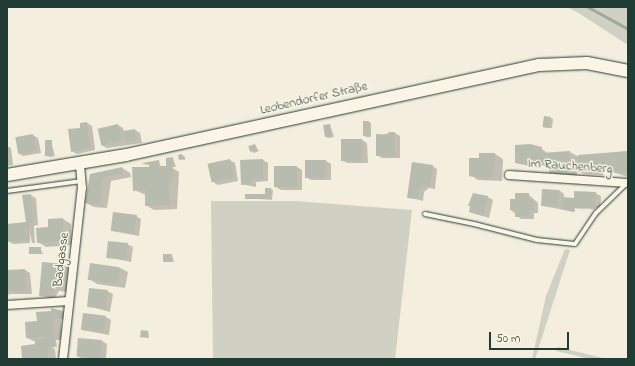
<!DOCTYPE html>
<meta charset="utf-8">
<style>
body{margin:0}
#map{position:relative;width:635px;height:366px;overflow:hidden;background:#f3eede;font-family:"Indie Flower",sans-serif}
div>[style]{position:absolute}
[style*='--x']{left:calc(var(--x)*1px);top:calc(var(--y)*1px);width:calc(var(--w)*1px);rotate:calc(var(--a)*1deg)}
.green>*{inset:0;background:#d0d1c2}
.shadow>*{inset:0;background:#0003}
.stream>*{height:3px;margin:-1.5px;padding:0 1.5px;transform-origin:1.5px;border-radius:1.5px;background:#a0a89b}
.building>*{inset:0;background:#b8bcae;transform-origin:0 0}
.roads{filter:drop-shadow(0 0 1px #1f3d34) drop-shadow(0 0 1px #1f3d34)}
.lane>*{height:4px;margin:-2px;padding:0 2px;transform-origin:2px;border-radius:2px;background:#fcf5e5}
.street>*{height:8px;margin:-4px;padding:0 4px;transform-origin:4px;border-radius:4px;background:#fcf5e5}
.secondary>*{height:12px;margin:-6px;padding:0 6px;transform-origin:6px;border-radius:6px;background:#fcf5e5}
span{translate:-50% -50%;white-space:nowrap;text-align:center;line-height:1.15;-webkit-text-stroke:3px #fcf5e5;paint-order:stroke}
.street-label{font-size:13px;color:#1f3d34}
.frame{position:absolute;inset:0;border:8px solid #1f3d34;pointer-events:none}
.scale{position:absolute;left:489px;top:332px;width:80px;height:18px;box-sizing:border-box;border:2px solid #1f3d34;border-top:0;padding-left:5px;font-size:12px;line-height:14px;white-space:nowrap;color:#1f3d34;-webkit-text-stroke:3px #fcf5e5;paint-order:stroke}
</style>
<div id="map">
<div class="green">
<div style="clip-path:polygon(567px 7px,628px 7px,628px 45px,580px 14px)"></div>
<div style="clip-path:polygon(211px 201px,295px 201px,412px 210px,395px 359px,213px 359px)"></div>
<div style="clip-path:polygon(565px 249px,570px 250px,535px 359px,532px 359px,546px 296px)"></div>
<div style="clip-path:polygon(558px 347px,607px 359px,590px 359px,556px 351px)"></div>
</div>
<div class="shadow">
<div style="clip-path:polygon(551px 118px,553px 119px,552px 128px,546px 128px,544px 127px)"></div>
<div style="clip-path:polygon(369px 122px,371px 123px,371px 137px,366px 137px,364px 135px)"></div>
<div style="clip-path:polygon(87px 123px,92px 126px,95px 150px,77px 154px,72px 151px,81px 124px)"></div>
<div style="clip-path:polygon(118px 125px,123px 128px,124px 132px,135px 130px,140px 133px,142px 143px,107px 148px,101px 145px)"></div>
<div style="clip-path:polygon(330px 125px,334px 137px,328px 138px,326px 137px)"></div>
<div style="clip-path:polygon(395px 133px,400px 136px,400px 158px,382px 158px,377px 155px,377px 135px)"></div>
<div style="clip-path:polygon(33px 135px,38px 138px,41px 153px,23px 156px,18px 153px)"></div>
<div style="clip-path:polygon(342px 140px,362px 140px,367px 143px,368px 163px,347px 163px,342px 160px)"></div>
<div style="clip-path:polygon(51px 141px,55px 156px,50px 157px,47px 156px)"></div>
<div style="clip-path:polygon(255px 145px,259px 151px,254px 153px,251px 151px)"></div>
<div style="clip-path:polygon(7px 146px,11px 148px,13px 165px,7px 166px)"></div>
<div style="clip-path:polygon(541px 148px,547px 153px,570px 152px,579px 157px,628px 151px,628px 177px,603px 169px,603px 175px,584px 174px,577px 170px,577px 176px,558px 177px,543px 165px,537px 168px,516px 163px)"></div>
<div style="clip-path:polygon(495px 154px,503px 159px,502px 181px,478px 180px,470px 175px,480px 159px)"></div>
<div style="clip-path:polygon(182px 155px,185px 157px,185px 160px,180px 159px)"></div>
<div style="clip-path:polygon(173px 158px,176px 167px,171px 167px,179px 172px,177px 209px,154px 210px,146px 205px,146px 195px,134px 190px,151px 168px,150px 165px,141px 164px,159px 161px,161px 167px,167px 167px,167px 159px)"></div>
<div style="clip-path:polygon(230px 160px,235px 163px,238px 181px,218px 185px,213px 182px)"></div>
<div style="clip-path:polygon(263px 160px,268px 163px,268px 181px,256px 182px,256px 187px,242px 184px)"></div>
<div style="clip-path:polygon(326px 161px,331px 164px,331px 180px,311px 180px,306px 177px)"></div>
<div style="clip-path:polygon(432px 166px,437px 169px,435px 189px,429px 188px,424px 192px,423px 201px,408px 197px)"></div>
<div style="clip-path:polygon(297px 167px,302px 170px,302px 190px,281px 190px,276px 187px)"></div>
<div style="clip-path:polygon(122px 168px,130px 173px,131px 177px,111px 181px,107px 208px,94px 207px,86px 203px,91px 175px)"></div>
<div style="clip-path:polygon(270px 189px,273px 190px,272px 200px,246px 198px,266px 195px)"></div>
<div style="clip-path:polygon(evenodd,559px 190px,564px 194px,564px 199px,575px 199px,595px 193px,601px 196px,600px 211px,575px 208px,575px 212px,543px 206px,559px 190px,578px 207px,600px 208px,600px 210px,578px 209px,578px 207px)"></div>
<div style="clip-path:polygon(528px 194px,538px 203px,538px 213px,534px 213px,534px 219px,521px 219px,511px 210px,516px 200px)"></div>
<div style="clip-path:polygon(30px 195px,36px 198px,38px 225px,34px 226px,35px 243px,32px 243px,28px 225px,30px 243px,13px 244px,8px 241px,7px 225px,27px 223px)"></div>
<div style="clip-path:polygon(488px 197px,493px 200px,489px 218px,470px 212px)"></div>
<div style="clip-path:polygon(136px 216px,141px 219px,139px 236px,112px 231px)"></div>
<div style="clip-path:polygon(63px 219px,71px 224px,72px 245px,46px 247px,38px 242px,50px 228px)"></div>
<div style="clip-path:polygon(127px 244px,133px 247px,131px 262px,107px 257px)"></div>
<div style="clip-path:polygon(40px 248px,43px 254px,30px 254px)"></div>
<div style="clip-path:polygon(172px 255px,174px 262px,164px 261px)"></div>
<div style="clip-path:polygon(64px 265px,72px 269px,69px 292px,59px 291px,54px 299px,40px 296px)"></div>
<div style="clip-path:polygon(120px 268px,128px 272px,125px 288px,97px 284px,89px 279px)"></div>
<div style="clip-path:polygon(25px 270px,30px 273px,32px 294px,9px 294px,7px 298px,7px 271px)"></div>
<div style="clip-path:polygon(107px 291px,113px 294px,110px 312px,88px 306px)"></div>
<div style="clip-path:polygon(62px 312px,65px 313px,64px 320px,61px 319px,62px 340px,56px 340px,57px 347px,52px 347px,55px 349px,56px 359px,23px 359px,36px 345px,36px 342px,27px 338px,38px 322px)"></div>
<div style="clip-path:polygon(106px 317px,111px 320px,109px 335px,82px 330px)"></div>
<div style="clip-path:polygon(79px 339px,102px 341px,107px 344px,106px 359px,83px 359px,77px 356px)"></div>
</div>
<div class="stream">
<div style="--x:588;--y:7;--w:46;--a:28.8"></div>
</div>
<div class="building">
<div style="left:544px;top:116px;width:7px;height:11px;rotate:8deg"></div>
<div style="left:363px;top:121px;width:6px;height:15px"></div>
<div style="clip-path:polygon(87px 122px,90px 148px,71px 152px,68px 129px,80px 128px,80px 123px)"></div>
<div style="left:118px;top:124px;width:17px;height:21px;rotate:77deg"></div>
<div style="left:330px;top:124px;width:12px;height:7px;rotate:81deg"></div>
<div style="left:135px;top:129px;width:11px;height:12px;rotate:80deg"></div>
<div style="clip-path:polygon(389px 132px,395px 132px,395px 156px,376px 156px,376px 134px,386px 135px)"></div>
<div style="left:33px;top:134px;width:17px;height:18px;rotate:80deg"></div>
<div style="left:341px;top:139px;width:21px;height:22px"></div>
<div style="left:45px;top:140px;width:7px;height:16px"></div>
<div style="left:255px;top:144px;width:6px;height:7px;rotate:72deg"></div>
<div style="clip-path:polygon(530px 144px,542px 147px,542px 153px,570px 151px,569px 172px,549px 173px,550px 165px,541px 165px,541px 162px,531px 165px,515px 163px,515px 145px)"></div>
<div style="clip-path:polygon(628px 151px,628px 173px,615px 173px,615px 169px,606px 168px,598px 168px,598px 172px,578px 172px,578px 155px)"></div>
<div style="clip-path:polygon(479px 153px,495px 153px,494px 177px,486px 179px,469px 176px,469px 158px,479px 158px)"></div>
<div style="clip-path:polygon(182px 154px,184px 159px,179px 160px,178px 155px)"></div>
<div style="clip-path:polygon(173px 157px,172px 182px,169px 182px,170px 205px,145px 206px,145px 190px,133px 191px,132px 167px,149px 167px,149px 164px,142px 163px,159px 160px,159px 166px,166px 166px,166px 158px)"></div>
<div style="left:230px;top:159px;width:19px;height:23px;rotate:78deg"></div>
<div style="clip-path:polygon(263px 159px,263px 179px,251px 179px,251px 184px,241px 185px,240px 160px)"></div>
<div style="left:305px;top:160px;width:21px;height:18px"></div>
<div style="clip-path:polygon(412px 162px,433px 165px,430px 187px,423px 186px,419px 189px,417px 199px,407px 198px)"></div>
<div style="left:297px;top:166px;width:21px;height:23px;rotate:90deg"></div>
<div style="clip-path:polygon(122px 167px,123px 173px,103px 177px,100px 204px,85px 203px,90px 174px)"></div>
<div style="clip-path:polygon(265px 188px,271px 188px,270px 199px,245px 199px,245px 194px,265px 194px)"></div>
<div style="left:542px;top:189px;width:17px;height:17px;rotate:3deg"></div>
<div style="clip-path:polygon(574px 191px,596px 192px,595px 209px,573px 208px,573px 212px,562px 209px,562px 197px,574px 198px)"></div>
<div style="clip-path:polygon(473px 193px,488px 196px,483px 216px,469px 212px,470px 206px,468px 206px)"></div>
<div style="clip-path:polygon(515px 193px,529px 193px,529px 199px,533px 199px,533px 210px,529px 210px,529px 217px,515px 217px,515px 210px,510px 210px,510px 199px,515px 199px)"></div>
<div style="clip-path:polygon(31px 194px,33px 223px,29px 223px,30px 240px,7px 242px,7px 224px,26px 222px,22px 195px)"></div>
<div style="left:113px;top:212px;width:24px;height:19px;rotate:7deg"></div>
<div style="clip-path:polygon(63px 218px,64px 241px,37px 243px,36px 228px,48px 227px,48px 219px)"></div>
<div style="left:108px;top:241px;width:20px;height:17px;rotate:6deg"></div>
<div style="clip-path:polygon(29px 247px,41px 247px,41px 253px,29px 254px)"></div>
<div style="left:163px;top:254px;width:9px;height:8px"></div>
<div style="clip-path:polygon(42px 262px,64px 264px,62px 288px,54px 287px,54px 292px,48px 296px,39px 296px)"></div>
<div style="left:90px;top:263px;width:30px;height:17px;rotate:8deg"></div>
<div style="clip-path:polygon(25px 269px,27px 292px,7px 291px,7px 270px)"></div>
<div style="left:89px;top:288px;width:19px;height:19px;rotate:6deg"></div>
<div style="clip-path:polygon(51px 308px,63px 311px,62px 319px,53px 318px,55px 346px,48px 347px,48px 359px,22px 359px,21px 346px,35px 344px,35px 340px,43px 339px,43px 337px,26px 338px,25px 322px,37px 321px,36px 312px,51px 311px)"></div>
<div style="left:83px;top:313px;width:23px;height:17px;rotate:7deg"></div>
<div style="clip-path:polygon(141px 330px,148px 331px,149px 338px,140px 337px)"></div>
<div style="left:78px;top:338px;width:24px;height:18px;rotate:5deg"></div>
</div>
<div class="roads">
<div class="lane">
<div style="--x:7;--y:191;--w:75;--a:-7.7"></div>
<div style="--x:425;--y:214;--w:50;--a:11.5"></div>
<div style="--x:474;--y:224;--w:65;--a:14.3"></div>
<div style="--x:537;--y:240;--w:38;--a:6"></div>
<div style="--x:575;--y:244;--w:37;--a:-56"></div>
<div style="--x:596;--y:213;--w:43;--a:-44.1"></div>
</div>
<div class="street">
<div style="--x:509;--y:175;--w:119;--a:3.8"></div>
<div style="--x:7;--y:305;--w:62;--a:-3.7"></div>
<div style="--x:63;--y:359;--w:172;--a:-83.7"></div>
<div style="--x:82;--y:188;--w:25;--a:-95"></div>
</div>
<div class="secondary">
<div style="--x:7;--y:175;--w:121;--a:-9.5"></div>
<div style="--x:126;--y:155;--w:423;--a:-12.3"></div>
<div style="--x:539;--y:65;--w:48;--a:-2.4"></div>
<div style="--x:587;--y:63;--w:42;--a:11"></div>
</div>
</div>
<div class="street-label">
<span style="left:314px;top:99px;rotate:-13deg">Leobendorfer Straße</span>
<span style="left:570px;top:167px;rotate:4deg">Im Rauchenberg</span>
<span style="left:62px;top:260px;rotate:-83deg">Badgasse</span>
</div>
<div class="frame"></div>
<div class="scale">50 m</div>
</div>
